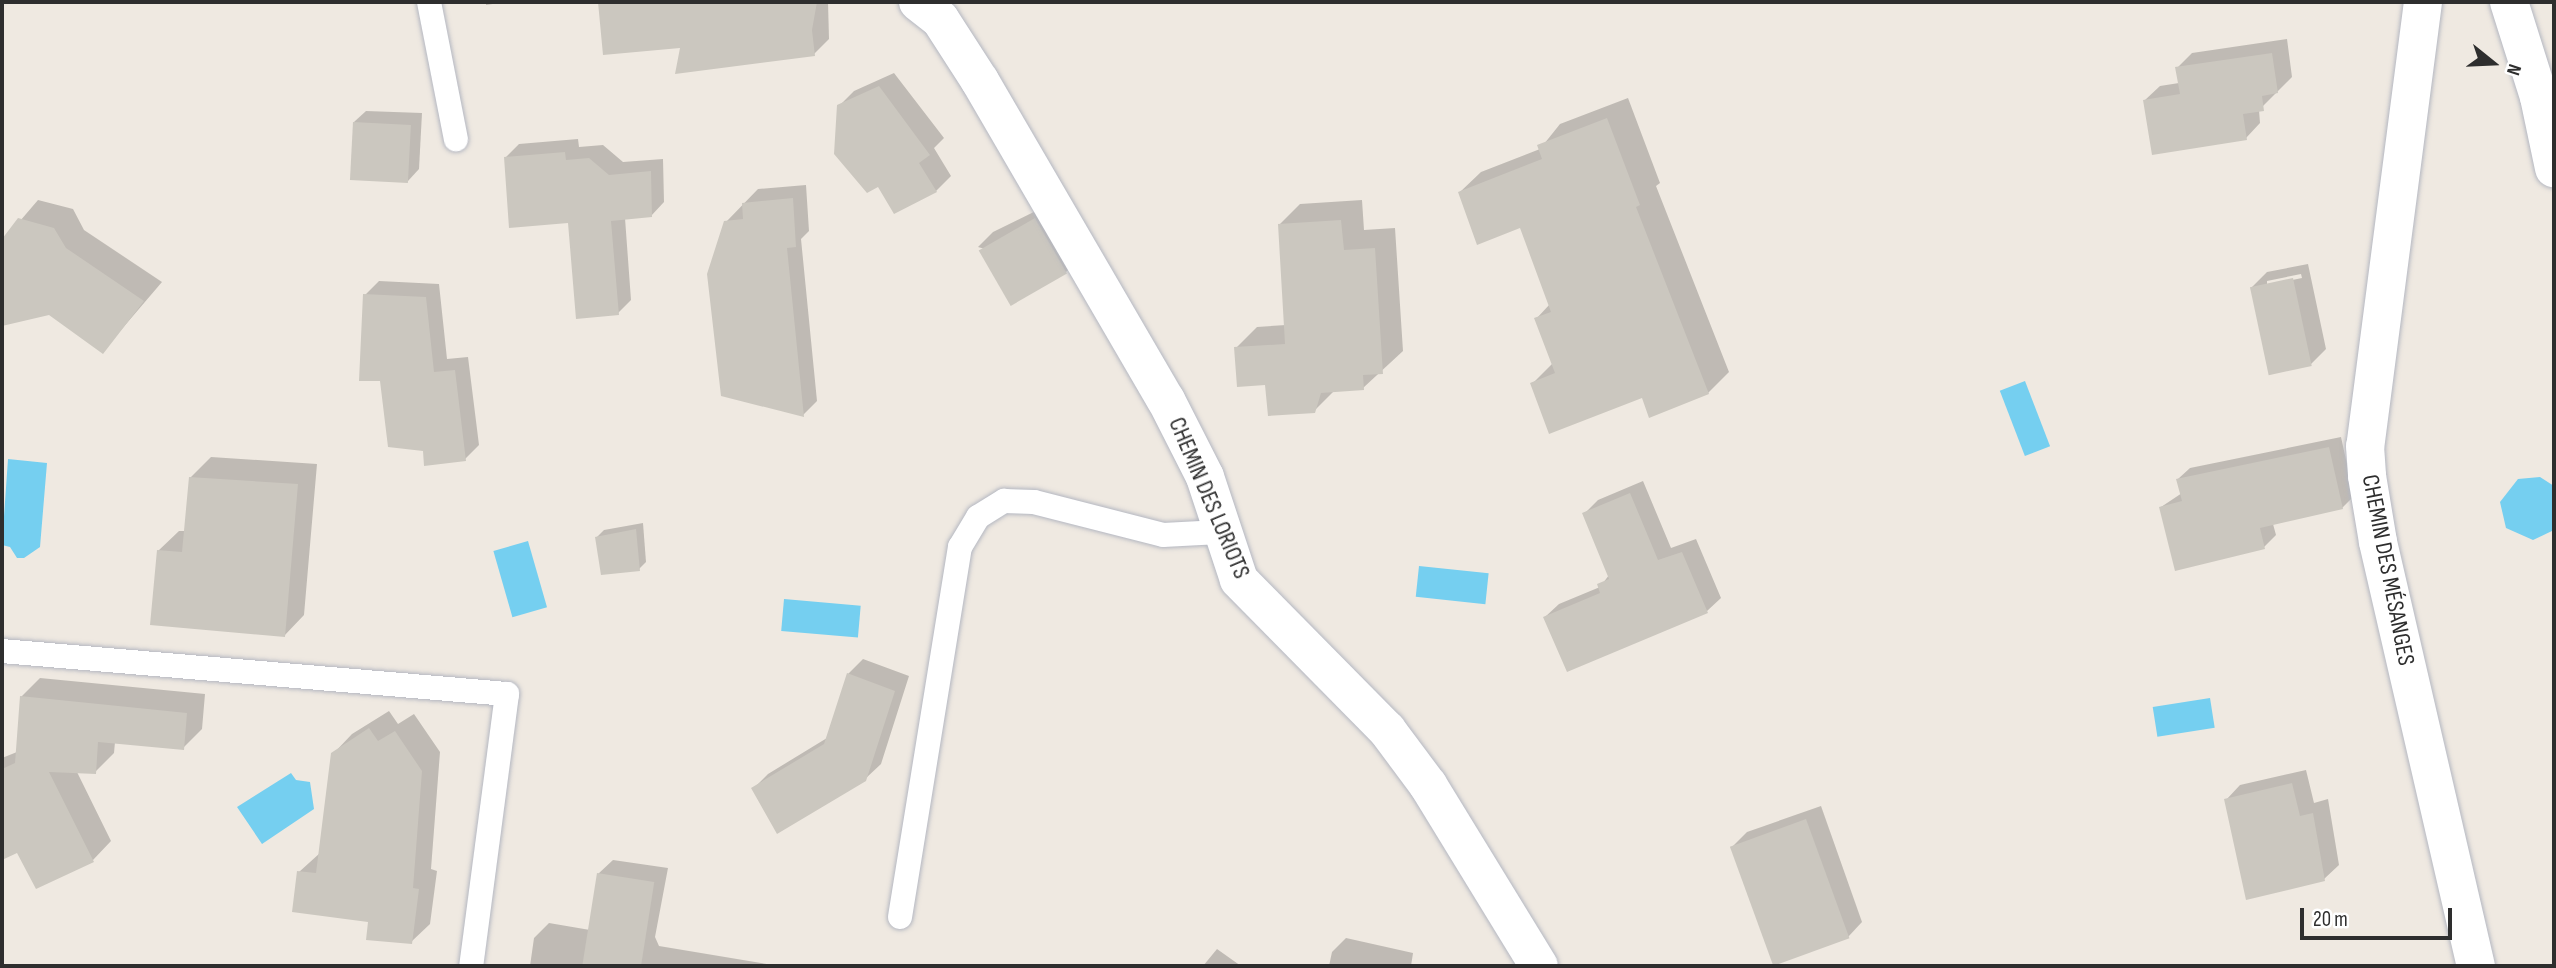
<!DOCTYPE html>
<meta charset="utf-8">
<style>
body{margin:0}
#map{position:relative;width:2556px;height:968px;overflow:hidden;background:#efe9e1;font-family:"Sofia Sans Condensed",sans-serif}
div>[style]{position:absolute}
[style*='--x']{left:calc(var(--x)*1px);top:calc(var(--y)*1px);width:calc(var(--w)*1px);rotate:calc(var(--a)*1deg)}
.water>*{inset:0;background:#75cff0;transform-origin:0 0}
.shadow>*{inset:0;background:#0003}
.building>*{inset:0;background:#cbc7bf;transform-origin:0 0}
.roads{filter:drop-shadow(0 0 2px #b4b7c1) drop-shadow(0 0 2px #b4b7c1)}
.service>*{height:24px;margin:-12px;padding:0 12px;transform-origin:12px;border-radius:12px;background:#fff}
.minor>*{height:38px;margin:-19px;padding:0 19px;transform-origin:19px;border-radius:19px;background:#fff}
span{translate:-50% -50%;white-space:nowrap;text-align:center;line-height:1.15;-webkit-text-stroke:5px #fff;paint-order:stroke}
.street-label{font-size:24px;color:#2e2e2e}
.frame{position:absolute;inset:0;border:4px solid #2e2e2e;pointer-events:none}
.north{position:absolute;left:2458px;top:28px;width:70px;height:70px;-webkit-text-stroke:5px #fff;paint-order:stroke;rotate:108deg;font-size:19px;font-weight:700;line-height:28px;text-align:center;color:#2e2e2e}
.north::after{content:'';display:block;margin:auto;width:24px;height:32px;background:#2e2e2e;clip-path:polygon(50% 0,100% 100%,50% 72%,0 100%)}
.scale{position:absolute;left:2300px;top:908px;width:152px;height:32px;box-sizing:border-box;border:4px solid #2e2e2e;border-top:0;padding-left:9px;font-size:21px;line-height:24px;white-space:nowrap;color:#2e2e2e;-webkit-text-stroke:5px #fff;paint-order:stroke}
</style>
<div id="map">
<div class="water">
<div style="left:2025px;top:381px;width:70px;height:27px;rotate:69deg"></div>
<div style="clip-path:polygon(8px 459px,47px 463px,40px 547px,24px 558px,17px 558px,10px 547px,2px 545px)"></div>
<div style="clip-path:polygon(2540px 477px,2554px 486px,2554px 530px,2533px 540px,2506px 528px,2500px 502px,2518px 479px)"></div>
<div style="left:528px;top:541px;width:69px;height:36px;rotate:74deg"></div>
<div style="left:1419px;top:566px;width:70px;height:31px;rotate:6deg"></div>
<div style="left:784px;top:599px;width:77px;height:32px;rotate:5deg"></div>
<div style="left:2210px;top:698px;width:30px;height:58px;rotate:81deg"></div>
<div style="clip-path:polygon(291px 773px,296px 780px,310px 782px,314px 809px,262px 844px,237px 807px)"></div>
</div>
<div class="shadow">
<div style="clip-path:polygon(486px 2px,506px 2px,486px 5px)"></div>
<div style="clip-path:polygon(680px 2px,828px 2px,829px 39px,814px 54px,684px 32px)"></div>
<div style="clip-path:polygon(2287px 39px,2292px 77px,2259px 110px,2260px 123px,2246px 138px,2145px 100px,2160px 86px,2179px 83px,2177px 68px,2192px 53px)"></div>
<div style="clip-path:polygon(894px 73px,944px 138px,934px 148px,951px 176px,936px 191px,879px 184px,839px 106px,854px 91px)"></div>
<div style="clip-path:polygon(1628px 98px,1660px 183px,1656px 186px,1729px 372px,1708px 393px,1643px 395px,1532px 384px,1553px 363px,1536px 319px,1550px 304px,1521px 226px,1460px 192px,1481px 172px,1540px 149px,1560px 124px)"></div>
<div style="clip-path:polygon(366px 111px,422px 113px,419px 169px,408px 181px,354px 122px)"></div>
<div style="clip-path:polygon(578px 139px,579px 147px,603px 145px,623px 162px,663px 159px,664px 202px,651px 216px,625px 218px,631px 300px,618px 313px,570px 221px,505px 158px,519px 144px)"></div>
<div style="clip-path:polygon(806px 185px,809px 231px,801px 239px,817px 401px,803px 415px,726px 222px,758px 189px)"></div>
<div style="clip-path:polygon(38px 200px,73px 209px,84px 230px,162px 282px,103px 351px,49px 313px,4px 324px,2px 242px)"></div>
<div style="clip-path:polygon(1362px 200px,1364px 230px,1395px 228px,1403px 351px,1363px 388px,1335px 390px,1314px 411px,1267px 383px,1236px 348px,1257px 327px,1286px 325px,1279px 225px,1300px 204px)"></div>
<div style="clip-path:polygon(1050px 204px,1081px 258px,1066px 272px,978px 247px,993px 232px)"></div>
<div style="clip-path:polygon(evenodd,2308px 264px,2326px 349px,2311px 364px,2252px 287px,2267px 272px,2308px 264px,2301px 274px,2302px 278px,2267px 285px,2267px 281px,2301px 274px)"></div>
<div style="clip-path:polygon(379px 281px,439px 284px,447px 359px,468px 357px,479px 445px,465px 459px,425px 450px,382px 379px,365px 295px)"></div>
<div style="clip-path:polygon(2341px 437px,2354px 496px,2342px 508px,2273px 524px,2276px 535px,2264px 547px,2161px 507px,2182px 493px,2178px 479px,2190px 468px)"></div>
<div style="clip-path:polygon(211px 457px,317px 464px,304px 615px,284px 636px,158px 551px,179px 531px,185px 531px,190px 478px)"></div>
<div style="clip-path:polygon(1643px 481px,1671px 548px,1696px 539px,1721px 598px,1707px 611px,1545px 617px,1559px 604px,1600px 587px,1609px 575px,1584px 514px,1598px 500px)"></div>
<div style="clip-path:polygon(643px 523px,646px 562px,639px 569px,597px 537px,604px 530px)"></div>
<div style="clip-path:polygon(863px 659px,909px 676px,881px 764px,865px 779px,753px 789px,768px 774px,827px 738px,848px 674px)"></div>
<div style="clip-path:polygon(40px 678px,205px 694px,202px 729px,183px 748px,115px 742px,114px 753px,95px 772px,77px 772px,111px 841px,93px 860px,18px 851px,2px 858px,2px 758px,17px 752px,21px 697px)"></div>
<div style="clip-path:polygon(389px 711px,398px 724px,414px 714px,440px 752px,431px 869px,437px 871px,430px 924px,411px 942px,299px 872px,320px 853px,333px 754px,352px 734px)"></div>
<div style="clip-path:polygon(2306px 770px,2314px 803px,2328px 799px,2339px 865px,2324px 879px,2226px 800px,2240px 785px)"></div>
<div style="clip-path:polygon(1821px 806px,1862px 922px,1848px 937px,1732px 847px,1747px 832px)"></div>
<div style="clip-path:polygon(613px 860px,668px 868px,655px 937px,659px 946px,779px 966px,530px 966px,534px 938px,549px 923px,590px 930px,598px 874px)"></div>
<div style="clip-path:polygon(1346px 938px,1413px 953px,1411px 966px,1329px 966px,1332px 952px)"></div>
<div style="clip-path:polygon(1217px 949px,1241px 966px,1203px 966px)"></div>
</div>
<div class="building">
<div style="clip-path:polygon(598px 2px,817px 2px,812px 30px,815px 56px,675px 74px,680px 48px,603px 55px)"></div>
<div style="clip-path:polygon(2272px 53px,2278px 93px,2262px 96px,2264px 111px,2243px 114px,2247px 140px,2152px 155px,2143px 100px,2180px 94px,2175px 67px)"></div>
<div style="clip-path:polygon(879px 86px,930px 155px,919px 163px,937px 192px,894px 214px,878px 187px,867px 193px,834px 154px,837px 105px)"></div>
<div style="clip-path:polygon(1607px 118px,1640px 205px,1636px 207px,1709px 394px,1649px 418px,1642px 398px,1549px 434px,1530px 383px,1555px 373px,1534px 318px,1551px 312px,1520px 228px,1477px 245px,1458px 192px,1542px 159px,1537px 145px)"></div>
<div style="left:353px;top:122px;width:58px;height:58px;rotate:3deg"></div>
<div style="clip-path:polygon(565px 152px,566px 160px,589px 158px,609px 175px,651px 171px,652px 217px,611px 221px,619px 315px,576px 319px,568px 223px,509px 228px,504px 157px)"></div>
<div style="clip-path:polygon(793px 198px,796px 247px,787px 248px,804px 417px,721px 396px,707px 274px,724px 221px,743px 219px,742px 203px)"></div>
<div style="clip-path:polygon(18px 218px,54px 228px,66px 248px,144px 301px,103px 354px,49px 315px,2px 326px,2px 239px)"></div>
<div style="left:1035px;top:218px;width:64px;height:65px;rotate:60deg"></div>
<div style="clip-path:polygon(1341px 220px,1344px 250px,1375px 248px,1383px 374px,1363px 375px,1364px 390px,1321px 393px,1315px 413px,1268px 416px,1265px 385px,1237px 387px,1234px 347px,1285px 344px,1278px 224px)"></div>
<div style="left:2293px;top:278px;width:90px;height:44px;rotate:78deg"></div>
<div style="clip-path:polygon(363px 294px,426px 297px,434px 372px,455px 370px,466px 461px,424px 466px,423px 451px,388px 447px,380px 381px,359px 381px)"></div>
<div style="clip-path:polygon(2329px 447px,2343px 509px,2260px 528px,2265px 549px,2175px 571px,2159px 507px,2182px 501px,2176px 479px)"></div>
<div style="clip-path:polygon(189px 477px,298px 484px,285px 637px,150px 625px,157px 550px,182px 552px)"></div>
<div style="clip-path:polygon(1630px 493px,1658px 560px,1682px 552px,1708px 613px,1567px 672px,1543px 617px,1600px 593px,1597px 584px,1609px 579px,1582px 513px)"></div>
<div style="clip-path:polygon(636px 529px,640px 571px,601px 575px,595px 537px)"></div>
<div style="clip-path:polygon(847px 673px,895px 691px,866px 781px,777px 834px,751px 788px,824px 744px)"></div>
<div style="clip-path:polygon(20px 696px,187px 713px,184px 750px,98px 742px,96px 774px,49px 772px,94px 862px,36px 889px,17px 853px,2px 860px,2px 769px,15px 763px)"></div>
<div style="clip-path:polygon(369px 728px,378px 741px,395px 731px,422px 771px,413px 888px,419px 889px,412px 944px,366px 940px,368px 922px,292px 912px,297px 871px,316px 873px,331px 753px)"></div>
<div style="clip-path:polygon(2292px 783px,2300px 816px,2313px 813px,2325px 881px,2246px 900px,2224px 799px)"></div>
<div style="left:1806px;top:819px;width:127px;height:81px;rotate:70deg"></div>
<div style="left:597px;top:873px;width:58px;height:94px;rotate:9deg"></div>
</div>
<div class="roads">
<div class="service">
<div style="--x:429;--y:2;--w:140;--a:78.9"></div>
<div style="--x:2;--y:651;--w:507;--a:4.87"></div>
<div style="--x:507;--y:694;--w:274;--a:97.5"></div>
<div style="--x:900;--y:917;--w:375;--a:-80.8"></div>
<div style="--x:960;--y:547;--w:35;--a:-59"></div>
<div style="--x:978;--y:517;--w:31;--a:-32"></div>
<div style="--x:1004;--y:501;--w:30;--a:2"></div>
<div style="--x:1034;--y:502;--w:133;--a:14.3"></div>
<div style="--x:1163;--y:535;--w:57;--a:-3"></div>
</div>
<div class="minor">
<div style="--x:918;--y:2;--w:28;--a:38"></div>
<div style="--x:940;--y:19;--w:74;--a:57.2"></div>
<div style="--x:980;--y:81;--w:369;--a:59.8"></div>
<div style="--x:1166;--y:400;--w:86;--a:63.1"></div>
<div style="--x:1205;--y:477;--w:108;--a:71.7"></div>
<div style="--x:1239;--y:580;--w:211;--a:45.4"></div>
<div style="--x:1387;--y:730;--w:69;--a:53.3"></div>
<div style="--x:1428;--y:785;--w:212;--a:58.5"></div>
<div style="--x:2423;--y:2;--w:448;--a:97.4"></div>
<div style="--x:2365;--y:446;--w:30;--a:86"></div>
<div style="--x:2367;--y:476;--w:67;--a:80.5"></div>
<div style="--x:2378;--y:542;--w:435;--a:77"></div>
<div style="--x:2509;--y:2;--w:100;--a:72.5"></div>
<div style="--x:2539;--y:97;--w:73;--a:78.1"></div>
</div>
</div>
<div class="street-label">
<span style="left:1209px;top:498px;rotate:67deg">CHEMIN DES LORIOTS</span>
<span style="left:2388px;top:570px;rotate:79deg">CHEMIN DES MÉSANGES</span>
</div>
<div class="frame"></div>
<div class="north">N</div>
<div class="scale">20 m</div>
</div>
